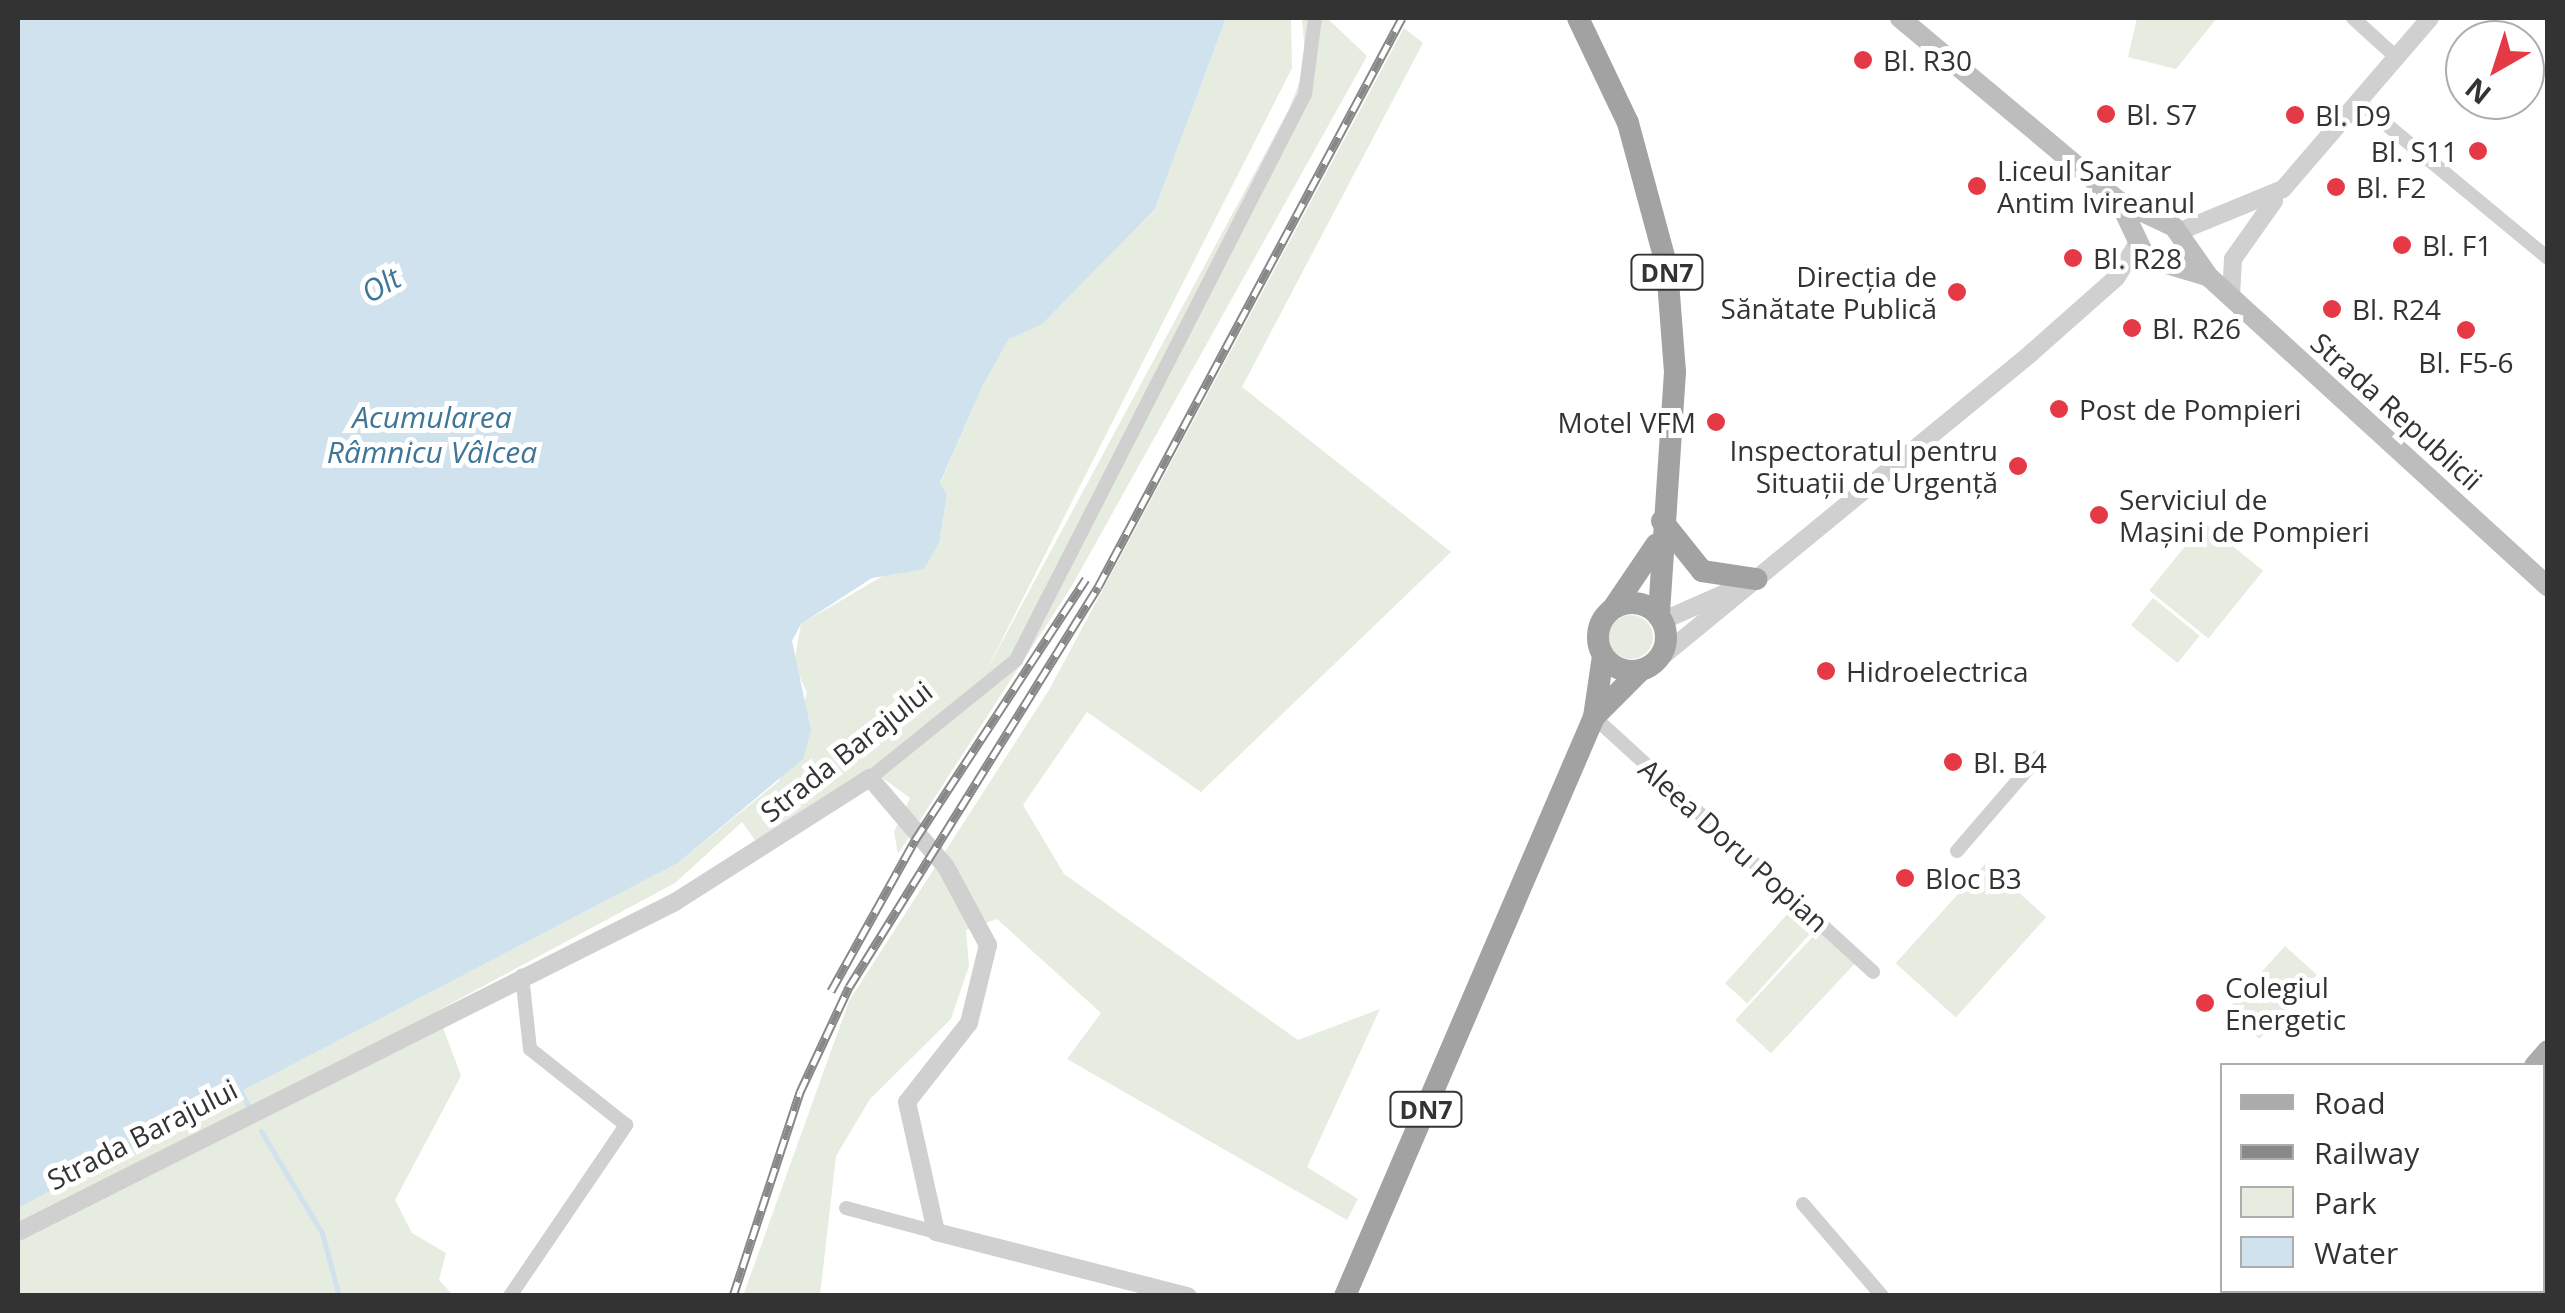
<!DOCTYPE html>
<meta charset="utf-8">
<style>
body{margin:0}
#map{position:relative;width:2565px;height:1313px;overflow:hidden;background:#fff;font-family:"Open Sans",sans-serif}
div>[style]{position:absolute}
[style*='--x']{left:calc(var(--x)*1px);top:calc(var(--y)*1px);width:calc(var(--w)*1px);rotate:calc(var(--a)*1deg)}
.green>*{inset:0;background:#e6ecdf;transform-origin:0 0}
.round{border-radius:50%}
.water>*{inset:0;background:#cfe2ee}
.stream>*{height:5px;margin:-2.5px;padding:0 2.5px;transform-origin:2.5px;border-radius:2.5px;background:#cfe2ee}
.minor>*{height:14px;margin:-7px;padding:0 7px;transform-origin:7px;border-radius:7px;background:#d0d0d0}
.tertiary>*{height:18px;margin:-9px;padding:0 9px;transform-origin:9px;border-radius:9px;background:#d0d0d0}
.secondary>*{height:20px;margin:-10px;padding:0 10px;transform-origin:10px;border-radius:10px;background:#bdbdbd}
.primary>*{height:22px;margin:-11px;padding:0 11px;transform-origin:11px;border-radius:11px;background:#ababab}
.trunk>*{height:22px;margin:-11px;padding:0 11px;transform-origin:11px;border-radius:11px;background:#a2a2a2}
.trunk>.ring{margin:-11px;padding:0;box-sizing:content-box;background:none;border:22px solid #a2a2a2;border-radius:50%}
.rail>*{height:9px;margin-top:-4.5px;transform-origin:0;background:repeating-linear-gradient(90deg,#fff 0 15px,#888 0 30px);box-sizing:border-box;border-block:2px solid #888}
.dots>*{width:28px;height:28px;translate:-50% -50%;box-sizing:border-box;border:5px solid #fff;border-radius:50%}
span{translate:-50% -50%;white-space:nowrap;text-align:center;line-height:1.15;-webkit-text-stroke:10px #fff;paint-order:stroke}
.shield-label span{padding:2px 8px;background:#fff;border:2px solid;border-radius:8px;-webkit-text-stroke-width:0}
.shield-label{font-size:25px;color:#333;font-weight:700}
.poi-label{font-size:28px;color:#333}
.left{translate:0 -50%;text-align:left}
.right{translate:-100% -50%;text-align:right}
.street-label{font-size:28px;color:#333}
.water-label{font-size:30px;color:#3f7597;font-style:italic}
.frame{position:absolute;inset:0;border:20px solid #333;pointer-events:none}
.legend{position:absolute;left:2220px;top:1063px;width:325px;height:230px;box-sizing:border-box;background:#fff;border:2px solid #adadad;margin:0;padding:12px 18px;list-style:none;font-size:30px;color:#333}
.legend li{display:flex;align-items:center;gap:20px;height:50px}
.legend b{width:50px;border:2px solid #adadad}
.north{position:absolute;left:2445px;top:20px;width:100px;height:100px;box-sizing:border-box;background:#fff;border:2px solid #adadad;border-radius:50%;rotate:219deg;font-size:28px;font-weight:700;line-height:40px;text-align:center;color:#333}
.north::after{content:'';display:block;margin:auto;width:35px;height:45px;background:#e63946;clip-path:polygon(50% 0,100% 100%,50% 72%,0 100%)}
</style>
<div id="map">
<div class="green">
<div style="clip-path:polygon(1226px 18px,1291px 18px,1292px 68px,984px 675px,1289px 109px,1306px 65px,1302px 18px,1327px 18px,1367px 56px,1073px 584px,898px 854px,894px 832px,910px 798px,870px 769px,760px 847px,742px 822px,675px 883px,437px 1011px,461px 1076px,395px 1200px,412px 1233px,446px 1253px,439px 1280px,453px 1295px,18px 1296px,18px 1208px,678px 863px,779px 781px,807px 693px,794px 664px,801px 624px,939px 543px,947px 495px,940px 484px,983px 385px,1009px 339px,1042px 323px,1155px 209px)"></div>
<div style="clip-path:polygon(2137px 18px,2217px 18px,2176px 69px,2128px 57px)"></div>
<div style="clip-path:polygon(1404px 28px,1423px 43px,1242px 387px,1451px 552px,1201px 792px,1087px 712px,1023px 805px,1064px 874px,1298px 1040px,1380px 1009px,1307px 1167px,1358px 1199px,1347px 1220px,1067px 1059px,1101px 1013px,997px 919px,966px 930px,969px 966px,951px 1019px,870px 1099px,836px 1156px,820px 1295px,743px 1296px,849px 1001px,1049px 690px)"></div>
<div style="left:2204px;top:523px;width:76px;height:87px;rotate:39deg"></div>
<div style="left:2153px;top:598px;width:60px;height:35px;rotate:39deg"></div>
<div class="round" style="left:1609px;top:615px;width:44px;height:44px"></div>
<div style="left:1986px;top:863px;width:81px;height:135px;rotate:42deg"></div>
<div style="left:1792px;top:909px;width:30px;height:100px;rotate:42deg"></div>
<div style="left:1819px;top:930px;width:49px;height:123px;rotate:43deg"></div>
<div style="left:2285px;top:946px;width:43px;height:86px;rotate:42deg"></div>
</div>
<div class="water">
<div style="clip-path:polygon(18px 18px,1226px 18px,1155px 209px,1042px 324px,1009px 339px,983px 385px,940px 483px,947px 495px,939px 543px,924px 569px,872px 578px,801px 624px,792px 641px,811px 730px,803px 759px,678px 863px,18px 1208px)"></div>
</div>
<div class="stream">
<div style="--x:241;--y:1092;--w:17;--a:62"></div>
<div style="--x:261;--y:1131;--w:119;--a:59.1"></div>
<div style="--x:322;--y:1233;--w:65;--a:74.9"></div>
</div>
<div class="minor">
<div style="--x:2353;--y:18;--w:58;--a:42.2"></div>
<div style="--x:2358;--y:101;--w:246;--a:39.6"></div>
<div style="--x:1594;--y:717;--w:378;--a:42.4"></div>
<div style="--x:870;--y:778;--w:188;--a:-38.9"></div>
<div style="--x:1016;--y:660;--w:636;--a:-62.95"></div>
<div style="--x:1305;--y:94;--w:77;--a:-82.5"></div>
<div style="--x:1957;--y:851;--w:125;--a:-49.2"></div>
<div style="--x:1803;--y:1204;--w:121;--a:49.3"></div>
<div style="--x:846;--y:1208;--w:93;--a:14.9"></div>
<div style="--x:510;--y:1296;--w:207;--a:-55.8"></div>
<div style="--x:626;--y:1125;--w:122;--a:-141.6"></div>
<div style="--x:530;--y:1049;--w:74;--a:-96.2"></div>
</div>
<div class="tertiary">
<div style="--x:2178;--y:232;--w:113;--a:-22.3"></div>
<div style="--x:2283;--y:189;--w:225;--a:-49.3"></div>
<div style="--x:2231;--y:297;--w:38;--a:-87"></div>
<div style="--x:2233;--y:259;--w:71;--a:-54.7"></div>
<div style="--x:1662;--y:621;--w:86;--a:-23.9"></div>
<div style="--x:1654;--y:663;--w:487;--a:-39.4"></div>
<div style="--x:2030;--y:354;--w:115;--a:-41.5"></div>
<div style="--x:2116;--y:278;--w:40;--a:-58"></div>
<div style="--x:18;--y:1232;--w:735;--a:-26.67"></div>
<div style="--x:675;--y:902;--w:231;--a:-32.5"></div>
<div style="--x:870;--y:778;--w:117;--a:49.5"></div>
<div style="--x:946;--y:867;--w:89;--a:61.7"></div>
<div style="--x:988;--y:945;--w:80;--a:103.7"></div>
<div style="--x:969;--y:1023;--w:100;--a:128.1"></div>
<div style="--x:907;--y:1102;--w:133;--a:77.4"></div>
<div style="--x:936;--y:1232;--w:260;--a:14.3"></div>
</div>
<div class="secondary">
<div style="--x:1900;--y:18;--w:285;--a:39.9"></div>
<div style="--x:2119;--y:201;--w:61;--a:25.3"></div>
<div style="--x:2174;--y:227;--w:61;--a:55"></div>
<div style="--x:2209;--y:277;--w:459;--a:42.4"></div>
<div style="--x:2119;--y:201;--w:63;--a:64.7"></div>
<div style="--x:2146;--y:258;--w:64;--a:16.4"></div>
</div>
<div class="primary">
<div style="--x:2535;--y:1066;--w:20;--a:-49"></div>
<div style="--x:2332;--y:1296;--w:8;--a:-50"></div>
</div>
<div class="trunk">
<div style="--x:1578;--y:18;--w:116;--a:64.5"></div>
<div style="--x:1628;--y:123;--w:150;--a:74.9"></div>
<div style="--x:1667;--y:268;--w:104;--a:85.6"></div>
<div style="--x:1675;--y:372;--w:245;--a:93.8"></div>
<div style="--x:1662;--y:521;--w:64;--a:51.3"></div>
<div style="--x:1702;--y:571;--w:55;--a:8.4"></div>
<div class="ring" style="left:1598px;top:603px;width:46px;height:46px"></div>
<div style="--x:1614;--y:607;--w:75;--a:-55.9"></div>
<div style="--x:1594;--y:717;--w:66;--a:-45"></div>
<div style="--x:1345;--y:1296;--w:630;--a:-66.73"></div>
<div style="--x:1594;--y:717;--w:62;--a:-81.6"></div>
</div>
<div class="rail">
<div style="--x:831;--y:991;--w:173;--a:-60.9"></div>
<div style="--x:915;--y:840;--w:312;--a:-56.8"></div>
<div style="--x:733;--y:1296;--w:215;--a:-71.8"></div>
<div style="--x:800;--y:1092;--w:116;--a:-65"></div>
<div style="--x:849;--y:987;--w:471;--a:-58.1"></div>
<div style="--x:1098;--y:587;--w:645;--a:-61.89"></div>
</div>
<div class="dots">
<div style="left:1863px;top:60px;background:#e63946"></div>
<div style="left:2106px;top:114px;background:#e63946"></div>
<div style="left:2295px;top:115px;background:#e63946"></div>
<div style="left:2478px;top:151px;background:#e63946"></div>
<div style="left:1977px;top:186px;background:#e63946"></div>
<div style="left:2336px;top:187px;background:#e63946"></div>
<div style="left:2402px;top:245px;background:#e63946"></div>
<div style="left:2073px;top:258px;background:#e63946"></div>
<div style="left:1957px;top:292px;background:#e63946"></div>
<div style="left:2332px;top:309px;background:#e63946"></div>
<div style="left:2132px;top:328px;background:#e63946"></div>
<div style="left:2466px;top:330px;background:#e63946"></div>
<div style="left:2059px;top:409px;background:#e63946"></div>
<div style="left:1716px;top:422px;background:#e63946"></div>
<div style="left:2018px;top:466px;background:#e63946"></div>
<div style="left:2099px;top:515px;background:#e63946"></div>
<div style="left:1826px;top:671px;background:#e63946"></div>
<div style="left:1953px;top:762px;background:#e63946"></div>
<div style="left:1905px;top:878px;background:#e63946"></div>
<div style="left:2205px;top:1003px;background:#e63946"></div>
</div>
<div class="shield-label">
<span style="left:1667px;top:272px">DN7</span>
<span style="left:1426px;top:1109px">DN7</span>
</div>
<div class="poi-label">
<span class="left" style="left:1883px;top:60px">Bl. R30</span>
<span class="left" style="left:2126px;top:114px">Bl. S7</span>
<span class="left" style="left:2315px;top:115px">Bl. D9</span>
<span class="right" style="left:2458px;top:151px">Bl. S11</span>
<span class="left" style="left:1997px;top:186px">Liceul Sanitar<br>Antim Ivireanul</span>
<span class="left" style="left:2356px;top:187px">Bl. F2</span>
<span class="left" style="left:2422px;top:245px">Bl. F1</span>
<span class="left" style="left:2093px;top:258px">Bl. R28</span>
<span class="right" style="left:1937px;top:292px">Direcția de<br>Sănătate Publică</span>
<span class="left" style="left:2352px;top:309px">Bl. R24</span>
<span class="left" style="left:2152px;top:328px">Bl. R26</span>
<span style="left:2466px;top:362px">Bl. F5-6</span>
<span class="left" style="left:2079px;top:409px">Post de Pompieri</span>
<span class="right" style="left:1696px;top:422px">Motel VFM</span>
<span class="right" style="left:1998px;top:466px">Inspectoratul pentru<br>Situații de Urgență</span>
<span class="left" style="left:2119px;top:515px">Serviciul de<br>Mașini de Pompieri</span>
<span class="left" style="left:1846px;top:671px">Hidroelectrica</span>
<span class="left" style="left:1973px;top:762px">Bl. B4</span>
<span class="left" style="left:1925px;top:878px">Bloc B3</span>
<span class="left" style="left:2225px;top:1003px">Colegiul<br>Energetic</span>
</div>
<div class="street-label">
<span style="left:2397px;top:411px;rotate:42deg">Strada Republicii</span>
<span style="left:846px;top:751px;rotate:-38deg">Strada Barajului</span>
<span style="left:1734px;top:845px;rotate:42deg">Aleea Doru Popian</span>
<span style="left:142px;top:1134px;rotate:-27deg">Strada Barajului</span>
</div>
<div class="water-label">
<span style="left:381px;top:285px;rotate:-30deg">Olt</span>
<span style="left:432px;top:434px">Acumularea<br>Râmnicu Vâlcea</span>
</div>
<div class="frame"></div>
<ul class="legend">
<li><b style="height:12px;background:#ababab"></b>Road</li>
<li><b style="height:12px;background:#888"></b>Railway</li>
<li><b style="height:28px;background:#e6ecdf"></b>Park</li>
<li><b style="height:28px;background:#cfe2ee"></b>Water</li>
</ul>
<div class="north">N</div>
</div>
